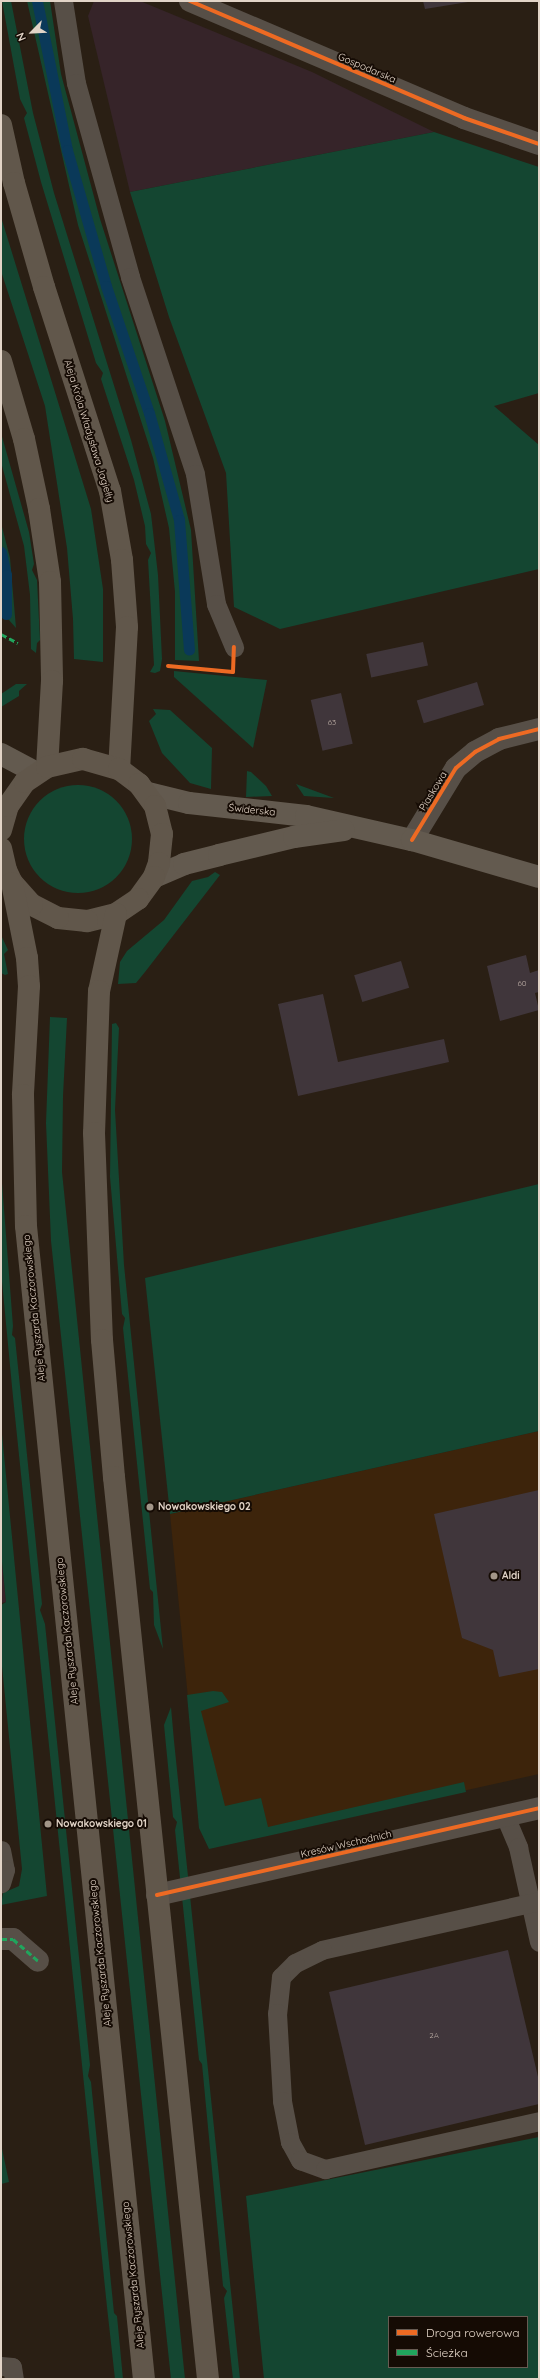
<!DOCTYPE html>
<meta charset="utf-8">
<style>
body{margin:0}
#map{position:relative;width:540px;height:2380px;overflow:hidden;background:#2a1f14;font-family:Quicksand,sans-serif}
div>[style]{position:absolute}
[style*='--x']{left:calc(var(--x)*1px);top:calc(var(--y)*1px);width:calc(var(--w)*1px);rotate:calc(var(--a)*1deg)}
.built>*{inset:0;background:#3d240b}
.industrial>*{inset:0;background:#362429}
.green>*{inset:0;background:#144631}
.round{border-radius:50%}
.stream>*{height:11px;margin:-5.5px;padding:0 5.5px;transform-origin:5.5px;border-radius:5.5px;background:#0a3959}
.building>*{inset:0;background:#40363b;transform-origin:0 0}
.lane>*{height:19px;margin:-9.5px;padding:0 9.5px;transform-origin:9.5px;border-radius:9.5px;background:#574f47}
.street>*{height:22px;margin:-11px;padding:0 11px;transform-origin:11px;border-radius:11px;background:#574f47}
.secondary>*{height:22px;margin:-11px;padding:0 11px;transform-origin:11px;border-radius:11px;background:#635a4f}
.primary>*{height:22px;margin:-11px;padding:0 11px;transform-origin:11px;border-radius:11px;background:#61574b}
.quiet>*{height:3px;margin-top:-1.5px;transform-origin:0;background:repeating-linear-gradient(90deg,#20a55d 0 6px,transparent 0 9px)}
.cycleway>*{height:4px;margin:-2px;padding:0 2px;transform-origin:2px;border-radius:2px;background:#ed6a23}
.dots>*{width:11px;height:11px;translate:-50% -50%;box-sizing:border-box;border:2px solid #150b04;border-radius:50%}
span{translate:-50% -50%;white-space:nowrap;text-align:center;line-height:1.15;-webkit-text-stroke:4px #150b04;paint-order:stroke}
.number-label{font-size:8px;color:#baaca4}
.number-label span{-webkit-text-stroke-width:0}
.street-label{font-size:10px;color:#e2d4c7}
.poi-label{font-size:10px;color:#e2d4c7;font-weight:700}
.left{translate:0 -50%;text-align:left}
.frame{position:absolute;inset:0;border:2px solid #e2d4c7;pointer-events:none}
.legend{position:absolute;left:388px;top:2316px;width:140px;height:52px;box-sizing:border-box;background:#150b04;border:1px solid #675b52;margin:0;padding:5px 7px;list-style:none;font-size:12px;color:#e2d4c7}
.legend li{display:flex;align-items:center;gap:8px;height:20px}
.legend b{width:20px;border:1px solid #675b52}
.north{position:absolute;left:12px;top:12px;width:40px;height:40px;-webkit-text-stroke:3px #150b04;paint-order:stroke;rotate:246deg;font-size:11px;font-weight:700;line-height:16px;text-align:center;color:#e2d4c7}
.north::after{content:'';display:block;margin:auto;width:14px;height:18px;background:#e2d4c7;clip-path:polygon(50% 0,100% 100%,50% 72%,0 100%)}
</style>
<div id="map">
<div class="built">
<div style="clip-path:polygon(539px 1431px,539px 1774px,215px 1846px,200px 1821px,170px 1514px)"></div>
</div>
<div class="industrial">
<div style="clip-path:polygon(94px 1px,140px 1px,312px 72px,434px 132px,130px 192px,88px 16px)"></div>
<div style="clip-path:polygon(1px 1551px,6px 1602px,1px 1603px)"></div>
</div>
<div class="green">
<div style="clip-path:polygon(2px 1px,11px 1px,33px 113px,54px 193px,131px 440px,151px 514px,158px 575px,162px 659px,160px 671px,155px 673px,150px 672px,154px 665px,148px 560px,151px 553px,146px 544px,145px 526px,134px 480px,101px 379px,103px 373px,96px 363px,41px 182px,24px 118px,27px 113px,20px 99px)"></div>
<div style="clip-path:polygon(27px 1px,50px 1px,61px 74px,100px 219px,165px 421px,191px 530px,199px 661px,175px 660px,175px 592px,169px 528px,153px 458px,78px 225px)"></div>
<div style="clip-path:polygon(434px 132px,539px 167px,539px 393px,494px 406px,539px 445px,539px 569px,280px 629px,234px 607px,226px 473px,169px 317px,130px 192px)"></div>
<div style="clip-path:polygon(1px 217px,91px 509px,103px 589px,103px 662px,74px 659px,73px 619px,67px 548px,45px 406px,1px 271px)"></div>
<div style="clip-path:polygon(1px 433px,29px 532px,34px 564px,32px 570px,37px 580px,40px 640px,37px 643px,36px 653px,31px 649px,30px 595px,24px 546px,1px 462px)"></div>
<div style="clip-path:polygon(1px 523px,10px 558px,16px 628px,1px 611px)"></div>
<div style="clip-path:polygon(174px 671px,267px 680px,253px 748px,174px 677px)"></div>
<div style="clip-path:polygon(16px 684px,27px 684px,19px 691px,19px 696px,1px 707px,1px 694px)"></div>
<div style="clip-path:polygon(153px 709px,170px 710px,212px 748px,211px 789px,190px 783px,162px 753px,149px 721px,156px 714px)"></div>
<div style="clip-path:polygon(247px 771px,251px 772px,266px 786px,272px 796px,246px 797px)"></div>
<div style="clip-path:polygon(296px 784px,334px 798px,304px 796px)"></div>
<div class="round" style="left:24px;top:785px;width:108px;height:108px"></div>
<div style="clip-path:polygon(215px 872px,220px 875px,145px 972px,136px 983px,118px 984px,120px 962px,127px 951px,164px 920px,192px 881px,208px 877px)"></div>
<div style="clip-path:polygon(1px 935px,8px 950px,4px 954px,8px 974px,5px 975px,1px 973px)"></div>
<div style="clip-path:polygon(50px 1017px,67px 1018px,63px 1096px,62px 1172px,185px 2379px,171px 2379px,51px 1241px,46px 1123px)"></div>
<div style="clip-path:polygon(116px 1023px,119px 1028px,115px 1110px,124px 1265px,163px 1649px,154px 1625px,153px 1592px,150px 1589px,123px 1328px,125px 1318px,122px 1314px,110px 1177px,112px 1024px)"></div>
<div style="clip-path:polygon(1px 1170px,13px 1326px,12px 1335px,15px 1338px,25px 1435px,42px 1604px,40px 1610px,45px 1624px,90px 2065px,88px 2076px,91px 2082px,114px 2313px,117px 2316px,123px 2379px,115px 2379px,107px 2307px,13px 1397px,1px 1271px)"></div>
<div style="clip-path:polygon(539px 1184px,539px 1431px,170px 1514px,145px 1278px)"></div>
<div style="clip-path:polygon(1px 1424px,47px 1896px,1px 1905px,3px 1893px,19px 1886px,22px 1869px,1px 1656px,1px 1605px,6px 1602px,1px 1552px)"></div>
<div style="clip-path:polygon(213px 1691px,222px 1692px,229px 1702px,201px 1711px,225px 1806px,261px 1798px,268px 1827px,464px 1782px,466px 1792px,209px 1849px,199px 1828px,187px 1695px)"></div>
<div style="clip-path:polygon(171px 1707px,174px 1741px,240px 2379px,233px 2379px,224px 2298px,227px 2291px,223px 2286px,202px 2064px,199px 2060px,175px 1830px,177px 1822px,173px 1817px,164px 1725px)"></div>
<div style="clip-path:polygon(evenodd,539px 2137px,539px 2379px,264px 2379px,246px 2196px,539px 2137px,389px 2317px,527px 2317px,527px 2367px,389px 2367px,389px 2317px)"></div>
<div style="clip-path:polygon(1px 2144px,9px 2182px,1px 2184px)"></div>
</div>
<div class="stream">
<div style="--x:37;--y:1;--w:152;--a:78.6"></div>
<div style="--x:67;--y:150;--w:141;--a:74"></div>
<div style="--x:106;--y:286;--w:134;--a:71.3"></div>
<div style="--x:149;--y:413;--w:111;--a:74.3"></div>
<div style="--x:179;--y:520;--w:130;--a:85.6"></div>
<div style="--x:1;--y:552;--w:24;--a:78"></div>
<div style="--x:6;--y:575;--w:39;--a:90"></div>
</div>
<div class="building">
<div style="clip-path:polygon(423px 1px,467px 1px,468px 2px,425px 9px)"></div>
<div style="left:423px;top:642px;width:24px;height:58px;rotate:78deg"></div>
<div style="left:477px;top:682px;width:24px;height:63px;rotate:73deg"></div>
<div style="left:341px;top:693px;width:52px;height:31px;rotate:77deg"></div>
<div style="clip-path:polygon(526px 955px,530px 973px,539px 970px,539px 992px,535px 993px,539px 1010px,500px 1021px,487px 966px)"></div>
<div style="left:401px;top:961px;width:28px;height:49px;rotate:73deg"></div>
<div style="clip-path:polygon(323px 994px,338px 1062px,444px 1039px,449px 1062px,298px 1096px,278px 1004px)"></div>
<div style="clip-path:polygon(539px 1490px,539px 1669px,499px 1677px,493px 1650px,462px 1638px,434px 1514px)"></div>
<div style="clip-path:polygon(508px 1950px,539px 2081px,539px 2104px,365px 2145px,329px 1992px)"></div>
</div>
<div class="lane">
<div style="--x:63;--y:1;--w:83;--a:81"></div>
<div style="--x:76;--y:83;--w:201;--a:74.4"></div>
<div style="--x:130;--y:277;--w:207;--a:71.7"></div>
<div style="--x:195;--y:474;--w:132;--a:80.8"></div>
<div style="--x:216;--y:604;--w:47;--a:67.3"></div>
<div style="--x:505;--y:1816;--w:34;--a:67"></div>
<div style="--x:518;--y:1847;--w:97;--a:77.5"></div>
<div style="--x:1;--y:1850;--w:20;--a:79"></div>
<div style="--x:5;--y:1870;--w:14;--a:107"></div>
<div style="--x:539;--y:1901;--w:222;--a:167.3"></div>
<div style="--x:322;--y:1950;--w:30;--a:154"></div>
<div style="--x:295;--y:1963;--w:20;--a:135"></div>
<div style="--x:281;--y:1977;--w:36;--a:96"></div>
<div style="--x:277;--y:2013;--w:88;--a:86.7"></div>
<div style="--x:282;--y:2101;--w:42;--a:79"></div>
<div style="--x:290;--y:2142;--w:21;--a:61"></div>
<div style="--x:300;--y:2160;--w:27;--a:20"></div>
<div style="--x:325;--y:2169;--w:219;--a:-12.6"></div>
<div style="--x:1;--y:2366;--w:11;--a:5"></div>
<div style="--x:12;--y:2367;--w:12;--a:81"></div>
</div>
<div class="street">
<div style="--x:190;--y:1;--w:298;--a:23.1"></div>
<div style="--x:464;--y:118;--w:79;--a:19.1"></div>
<div style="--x:412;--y:840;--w:84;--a:-58.6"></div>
<div style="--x:456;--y:768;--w:25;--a:-40"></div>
<div style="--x:475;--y:752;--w:27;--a:-28"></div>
<div style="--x:499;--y:739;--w:41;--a:-14"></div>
<div style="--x:157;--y:1895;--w:392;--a:-12.8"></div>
<div style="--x:1;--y:1939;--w:12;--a:0"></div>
<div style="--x:13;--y:1939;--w:33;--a:41"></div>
</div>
<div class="secondary">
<div style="--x:1;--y:754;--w:40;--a:28"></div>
<div style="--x:148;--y:793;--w:42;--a:13.7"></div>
<div style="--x:189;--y:803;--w:118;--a:6.3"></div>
<div style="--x:306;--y:816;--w:109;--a:12.8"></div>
<div style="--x:412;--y:840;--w:132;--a:16.2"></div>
<div style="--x:154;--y:877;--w:33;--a:-23"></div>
<div style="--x:184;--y:864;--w:36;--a:-14"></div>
<div style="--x:219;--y:855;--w:77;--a:-13.5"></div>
<div style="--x:294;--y:837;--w:50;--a:-8"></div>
</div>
<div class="primary">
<div style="--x:1;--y:125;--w:59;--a:77.4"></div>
<div style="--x:14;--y:183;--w:108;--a:73.9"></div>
<div style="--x:44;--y:287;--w:214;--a:72.1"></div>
<div style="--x:110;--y:491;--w:70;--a:80.1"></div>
<div style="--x:122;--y:560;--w:67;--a:85.7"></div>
<div style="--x:127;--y:627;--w:142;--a:93.2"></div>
<div style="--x:1;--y:361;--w:81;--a:73.6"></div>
<div style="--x:24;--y:439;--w:72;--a:77.9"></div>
<div style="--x:39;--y:509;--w:74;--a:81.4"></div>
<div style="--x:50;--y:582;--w:99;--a:88.8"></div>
<div style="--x:52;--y:681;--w:86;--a:93.3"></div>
<div style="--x:1;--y:830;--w:25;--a:-74"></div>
<div style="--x:8;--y:806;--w:29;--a:-55"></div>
<div style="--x:25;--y:782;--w:27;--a:-34"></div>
<div style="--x:47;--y:767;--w:37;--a:-13"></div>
<div style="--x:83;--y:759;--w:37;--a:16"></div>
<div style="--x:119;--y:769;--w:25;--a:37"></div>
<div style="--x:139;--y:784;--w:27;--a:54"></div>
<div style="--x:155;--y:806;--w:29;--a:76"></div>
<div style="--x:162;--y:834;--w:29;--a:96"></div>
<div style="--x:159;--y:863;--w:15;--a:110"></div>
<div style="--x:154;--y:877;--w:27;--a:126"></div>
<div style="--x:138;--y:899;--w:27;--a:146"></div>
<div style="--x:116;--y:914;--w:30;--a:166"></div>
<div style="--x:87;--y:921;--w:29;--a:-174"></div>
<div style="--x:58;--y:918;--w:29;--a:-153"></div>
<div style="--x:32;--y:905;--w:30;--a:-132"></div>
<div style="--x:12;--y:883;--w:14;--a:-115"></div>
<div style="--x:6;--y:870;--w:22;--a:-103"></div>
<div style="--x:12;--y:883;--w:76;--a:78.7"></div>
<div style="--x:27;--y:958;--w:28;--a:86"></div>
<div style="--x:29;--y:986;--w:109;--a:93.2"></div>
<div style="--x:23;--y:1095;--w:131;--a:88.7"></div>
<div style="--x:26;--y:1226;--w:1159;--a:84.16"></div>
<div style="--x:116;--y:914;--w:79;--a:102.4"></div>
<div style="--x:99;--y:991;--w:142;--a:92"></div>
<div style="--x:94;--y:1133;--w:207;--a:87.8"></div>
<div style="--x:102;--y:1340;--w:138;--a:85"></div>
<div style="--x:114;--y:1477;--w:907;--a:84.05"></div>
</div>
<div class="quiet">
<div style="--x:1;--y:634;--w:19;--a:28"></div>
<div style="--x:1;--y:1939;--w:12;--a:0"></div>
<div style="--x:13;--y:1939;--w:33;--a:41"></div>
</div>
<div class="cycleway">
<div style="--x:190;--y:1;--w:298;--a:23.1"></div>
<div style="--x:464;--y:118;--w:79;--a:19.1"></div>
<div style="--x:168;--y:666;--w:65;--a:5.3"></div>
<div style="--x:233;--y:672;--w:25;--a:-88"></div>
<div style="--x:412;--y:840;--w:84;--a:-58.6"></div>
<div style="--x:456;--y:768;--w:25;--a:-40"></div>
<div style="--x:475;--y:752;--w:27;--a:-28"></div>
<div style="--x:499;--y:739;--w:41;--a:-14"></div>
<div style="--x:157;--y:1895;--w:392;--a:-12.8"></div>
</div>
<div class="dots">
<div style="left:150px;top:1507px;background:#a29588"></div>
<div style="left:494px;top:1576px;background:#a29588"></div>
<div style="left:48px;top:1824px;background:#a29588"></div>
</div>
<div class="number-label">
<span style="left:332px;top:723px">63</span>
<span style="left:522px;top:984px">60</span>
<span style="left:434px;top:2036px">2A</span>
</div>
<div class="street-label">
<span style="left:367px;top:68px;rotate:23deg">Gospodarska</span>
<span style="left:89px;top:431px;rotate:73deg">Aleja Króla Władysława Jagiełły</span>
<span style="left:433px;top:791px;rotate:-59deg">Piaskowa</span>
<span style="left:252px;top:810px;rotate:6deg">Świderska</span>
<span style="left:34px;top:1308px;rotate:-96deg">Aleje Ryszarda Kaczorowskiego</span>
<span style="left:67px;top:1631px;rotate:-96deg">Aleje Ryszarda Kaczorowskiego</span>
<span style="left:346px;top:1844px;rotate:-13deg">Kresów Wschodnich</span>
<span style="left:100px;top:1953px;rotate:-96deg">Aleje Ryszarda Kaczorowskiego</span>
<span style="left:133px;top:2275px;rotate:-96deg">Aleje Ryszarda Kaczorowskiego</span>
</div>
<div class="poi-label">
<span class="left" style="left:158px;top:1507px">Nowakowskiego 02</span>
<span class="left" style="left:502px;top:1576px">Aldi</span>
<span class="left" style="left:56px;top:1824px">Nowakowskiego 01</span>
</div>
<div class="frame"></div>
<ul class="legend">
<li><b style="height:5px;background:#ed6a23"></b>Droga rowerowa</li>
<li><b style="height:5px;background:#20a55d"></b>Ścieżka</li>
</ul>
<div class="north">N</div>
</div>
